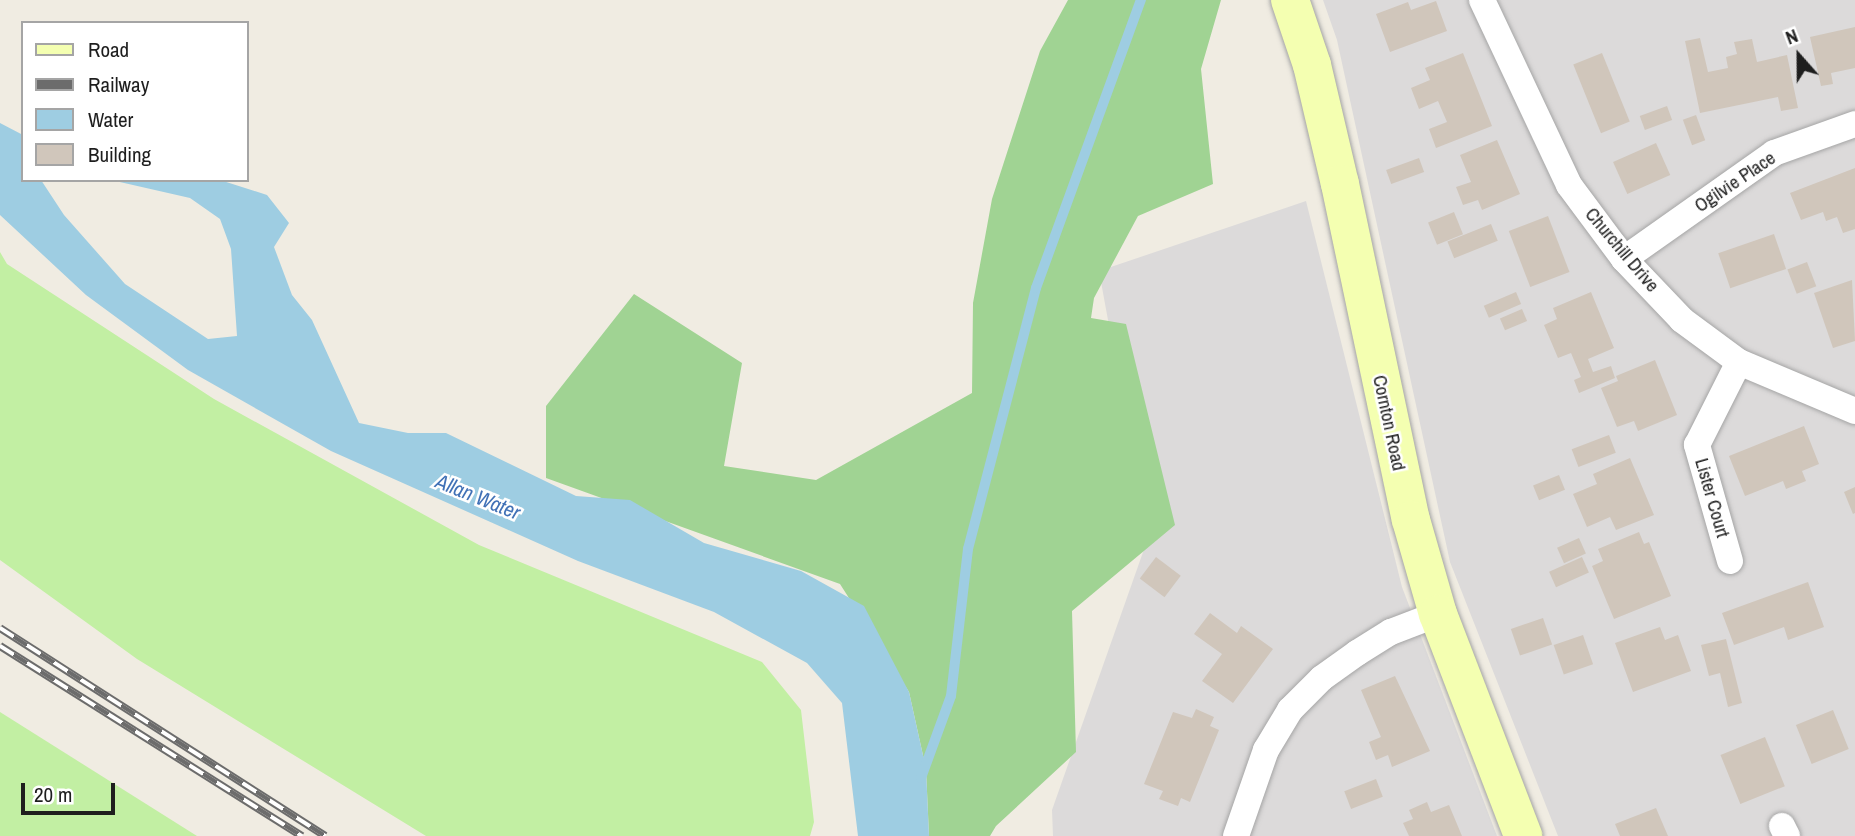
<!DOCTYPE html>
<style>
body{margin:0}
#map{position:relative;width:1855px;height:836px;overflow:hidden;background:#f0ece2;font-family:"Archivo Narrow",sans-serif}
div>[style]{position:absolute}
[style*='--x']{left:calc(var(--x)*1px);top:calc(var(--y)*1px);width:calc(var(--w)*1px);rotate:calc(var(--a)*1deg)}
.residential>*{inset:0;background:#dcdada}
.grass>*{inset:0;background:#c2efa3}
.forest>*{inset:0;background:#a0d393}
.water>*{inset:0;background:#9ecde2}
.stream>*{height:10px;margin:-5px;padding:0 5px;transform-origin:5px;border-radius:5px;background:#9ecde2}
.building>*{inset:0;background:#d0c6bb;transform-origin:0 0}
.roads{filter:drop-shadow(0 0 2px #a5a5a5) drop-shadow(0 0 2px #a5a5a5)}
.minor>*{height:26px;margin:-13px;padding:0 13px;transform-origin:13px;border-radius:13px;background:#fff}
.secondary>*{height:38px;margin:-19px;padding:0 19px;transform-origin:19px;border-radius:19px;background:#f4ffb1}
.rail>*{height:8px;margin-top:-4px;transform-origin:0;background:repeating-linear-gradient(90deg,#fff 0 16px,#6c6c6c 0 32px);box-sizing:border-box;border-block:2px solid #6c6c6c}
span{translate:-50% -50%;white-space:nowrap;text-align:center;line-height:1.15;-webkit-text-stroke:5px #fff;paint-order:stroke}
.street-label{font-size:19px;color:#1e1e1e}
.water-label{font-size:21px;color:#4171b6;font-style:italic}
.legend{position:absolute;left:21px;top:21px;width:228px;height:161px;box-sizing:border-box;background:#fff;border:2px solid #a5a5a5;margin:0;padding:9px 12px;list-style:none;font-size:21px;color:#1e1e1e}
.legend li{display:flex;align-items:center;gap:14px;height:35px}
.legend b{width:35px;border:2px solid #a5a5a5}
.north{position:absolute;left:1764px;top:21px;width:70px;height:70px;-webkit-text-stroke:5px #fff;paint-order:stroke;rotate:339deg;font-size:19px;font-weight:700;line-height:28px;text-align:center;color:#1e1e1e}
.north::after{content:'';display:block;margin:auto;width:24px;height:32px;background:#1e1e1e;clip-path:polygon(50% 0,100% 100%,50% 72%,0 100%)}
.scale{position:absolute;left:21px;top:783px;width:94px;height:32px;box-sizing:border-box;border:4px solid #1e1e1e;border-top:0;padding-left:9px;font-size:21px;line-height:24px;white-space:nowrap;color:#1e1e1e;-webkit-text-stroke:5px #fff;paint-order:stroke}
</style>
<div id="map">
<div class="residential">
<div style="clip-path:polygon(1323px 0,1855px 0,1855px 836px,1558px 836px,1450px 562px,1337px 40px)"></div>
<div style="clip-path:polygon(1306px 201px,1402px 587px,1497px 836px,1053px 836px,1052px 810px,1148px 538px,1099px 271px)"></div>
</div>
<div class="grass">
<div style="clip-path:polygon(0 252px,7px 264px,214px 399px,479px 545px,762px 662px,801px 710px,814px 822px,810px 836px,426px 836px,137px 659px,0 560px)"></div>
<div style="clip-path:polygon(0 712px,197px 836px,0 836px)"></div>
</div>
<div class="forest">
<div style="clip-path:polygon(1068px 0,1221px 0,1201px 69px,1213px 184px,1138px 216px,1094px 298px,1091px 318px,1126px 324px,1175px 525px,1072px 611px,1076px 752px,996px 826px,990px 836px,929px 836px,926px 769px,909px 692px,840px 584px,546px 478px,546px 406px,634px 294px,742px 363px,724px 466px,816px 480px,972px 393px,973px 303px,992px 199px,1040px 51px)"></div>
</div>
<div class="water">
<div style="clip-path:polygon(0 123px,23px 135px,23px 180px,41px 180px,64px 215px,125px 284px,208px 339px,237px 336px,231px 249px,220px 219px,190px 198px,111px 180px,220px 180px,267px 195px,289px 223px,274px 247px,292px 295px,312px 320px,359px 423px,408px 433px,446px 433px,576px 496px,630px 500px,704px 543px,801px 571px,864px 606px,909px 692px,926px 769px,929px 836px,858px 836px,842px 703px,807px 663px,714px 612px,578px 561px,331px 451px,188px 370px,86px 295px,0 215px)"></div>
</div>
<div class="stream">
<div style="--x:921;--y:778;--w:87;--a:-69.9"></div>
<div style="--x:951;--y:696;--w:148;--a:-83.4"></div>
<div style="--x:968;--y:549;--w:270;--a:-75.4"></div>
<div style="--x:1036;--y:288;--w:307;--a:-70"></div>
</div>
<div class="building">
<div style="clip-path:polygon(1436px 1px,1447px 31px,1390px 52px,1376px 14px,1408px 2px,1411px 10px)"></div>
<div style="clip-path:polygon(1855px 27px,1855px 68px,1831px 73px,1833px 84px,1821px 86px,1810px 37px)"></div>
<div style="clip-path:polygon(1700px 38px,1708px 72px,1728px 68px,1726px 57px,1737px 54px,1734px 42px,1752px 39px,1757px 62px,1787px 55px,1798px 108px,1781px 111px,1778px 97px,1700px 113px,1685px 41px)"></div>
<div style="clip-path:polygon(1463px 53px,1492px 126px,1436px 148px,1429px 129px,1447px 122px,1438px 101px,1419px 109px,1411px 88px,1430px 80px,1425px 68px)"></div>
<div style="left:1602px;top:53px;width:74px;height:31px;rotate:68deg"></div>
<div style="left:1667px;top:106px;width:15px;height:29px;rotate:70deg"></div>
<div style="left:1696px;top:115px;width:27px;height:14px;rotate:70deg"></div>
<div style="clip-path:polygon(1497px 140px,1520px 194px,1482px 210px,1478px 200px,1463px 205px,1456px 187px,1471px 182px,1460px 155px)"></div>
<div style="left:1656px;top:143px;width:35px;height:47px;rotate:66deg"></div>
<div style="left:1419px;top:158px;width:15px;height:35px;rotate:70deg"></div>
<div style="clip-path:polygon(1855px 168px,1855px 229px,1843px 233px,1837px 217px,1826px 221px,1823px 212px,1801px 220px,1790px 193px)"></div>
<div style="left:1454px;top:212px;width:24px;height:28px;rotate:68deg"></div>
<div style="left:1548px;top:216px;width:60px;height:42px;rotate:69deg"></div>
<div style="left:1491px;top:224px;width:18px;height:47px;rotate:68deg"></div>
<div style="left:1774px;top:234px;width:37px;height:59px;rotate:71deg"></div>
<div style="left:1807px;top:262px;width:26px;height:21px;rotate:69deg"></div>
<div style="clip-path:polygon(1852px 280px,1855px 341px,1833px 348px,1814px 293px)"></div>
<div style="left:1516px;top:292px;width:13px;height:35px;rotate:67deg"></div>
<div style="clip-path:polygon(1591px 292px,1614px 348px,1588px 359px,1593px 372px,1611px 366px,1615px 378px,1579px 393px,1574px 380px,1581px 377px,1571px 353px,1558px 358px,1544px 325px,1557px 319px,1553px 308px)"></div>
<div style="left:1522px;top:309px;width:13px;height:24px;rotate:67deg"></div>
<div style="clip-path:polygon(1655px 360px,1677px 415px,1638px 431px,1634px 421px,1617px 427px,1601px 388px,1618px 381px,1616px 376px)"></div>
<div style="clip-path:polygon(1804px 426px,1819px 464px,1802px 471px,1806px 481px,1786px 489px,1783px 481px,1745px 496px,1729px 456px)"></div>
<div style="left:1609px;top:435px;width:19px;height:40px;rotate:69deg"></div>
<div style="clip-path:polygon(1630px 458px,1654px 515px,1616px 530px,1610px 517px,1587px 527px,1573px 494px,1597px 484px,1593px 474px)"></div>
<div style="left:1559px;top:475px;width:16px;height:28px;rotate:68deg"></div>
<div style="clip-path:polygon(1855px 487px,1855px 513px,1853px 514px,1844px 492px)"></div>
<div style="clip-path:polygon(1639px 532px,1644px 544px,1649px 542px,1671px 596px,1614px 619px,1592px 566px,1603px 561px,1598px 549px)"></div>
<div style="left:1579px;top:538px;width:17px;height:24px;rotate:66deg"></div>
<div style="left:1156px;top:557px;width:31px;height:27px;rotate:37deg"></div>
<div style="left:1582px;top:557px;width:17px;height:36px;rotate:66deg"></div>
<div style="clip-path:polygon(1808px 582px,1824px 627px,1788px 640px,1784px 627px,1734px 645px,1722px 613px)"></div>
<div style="clip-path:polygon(1210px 613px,1237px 633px,1241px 626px,1273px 649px,1233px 703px,1202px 681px,1222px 654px,1194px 634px)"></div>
<div style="left:1543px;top:618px;width:28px;height:34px;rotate:71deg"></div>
<div style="clip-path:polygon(1660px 627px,1665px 640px,1678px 635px,1691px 671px,1633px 692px,1615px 643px)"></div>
<div style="left:1583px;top:635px;width:31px;height:31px;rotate:71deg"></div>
<div style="clip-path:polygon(1726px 639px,1742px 703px,1728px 707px,1720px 673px,1709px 676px,1701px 645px)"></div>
<div style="clip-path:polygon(1395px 676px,1430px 751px,1392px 767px,1388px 755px,1376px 760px,1369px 742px,1381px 737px,1361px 690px)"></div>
<div style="clip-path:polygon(1196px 709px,1214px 717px,1210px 726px,1219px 730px,1190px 802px,1181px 798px,1178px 806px,1159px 799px,1163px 791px,1144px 784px,1173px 712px,1192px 718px)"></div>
<div style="left:1833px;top:710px;width:42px;height:40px;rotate:68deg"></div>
<div style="left:1765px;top:737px;width:53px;height:48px;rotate:68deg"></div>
<div style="left:1376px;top:779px;width:19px;height:34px;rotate:69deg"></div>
<div style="clip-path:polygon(1427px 802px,1431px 812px,1449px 805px,1462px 836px,1409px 836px,1403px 823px,1413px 819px,1409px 810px)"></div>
<div style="clip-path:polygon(1656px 808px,1668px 836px,1620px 836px,1615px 824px)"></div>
</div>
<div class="roads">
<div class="minor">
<div style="--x:1482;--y:0;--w:204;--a:64.8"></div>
<div style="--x:1569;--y:185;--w:92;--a:53.4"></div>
<div style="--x:1624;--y:259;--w:84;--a:46.4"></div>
<div style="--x:1682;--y:320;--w:71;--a:36.4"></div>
<div style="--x:1739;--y:362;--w:126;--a:22.9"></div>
<div style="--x:1624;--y:259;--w:184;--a:-35.2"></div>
<div style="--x:1774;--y:153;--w:86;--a:-19.7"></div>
<div style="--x:1730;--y:561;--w:121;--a:-105.9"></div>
<div style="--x:1697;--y:445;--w:93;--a:-63.2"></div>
<div style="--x:1782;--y:826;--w:11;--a:63"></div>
<div style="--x:1236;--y:836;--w:91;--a:-70.8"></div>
<div style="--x:1266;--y:750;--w:47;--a:-59"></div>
<div style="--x:1290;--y:710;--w:45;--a:-45"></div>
<div style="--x:1322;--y:678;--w:43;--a:-35.5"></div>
<div style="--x:1357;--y:653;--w:40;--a:-32"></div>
<div style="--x:1391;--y:632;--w:50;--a:-21"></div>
</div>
<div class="secondary">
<div style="--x:1290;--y:0;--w:69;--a:71.3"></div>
<div style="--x:1312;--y:65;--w:122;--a:76.8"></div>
<div style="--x:1340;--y:184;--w:343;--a:78.1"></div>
<div style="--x:1411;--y:520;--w:98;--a:74"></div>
<div style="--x:1438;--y:614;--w:238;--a:69"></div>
</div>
</div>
<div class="rail">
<div style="--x:0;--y:628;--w:386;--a:32.6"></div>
<div style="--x:0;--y:646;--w:357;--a:32.2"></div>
</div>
<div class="street-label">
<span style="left:1735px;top:182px;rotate:-34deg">Ogilvie Place</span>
<span style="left:1622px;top:250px;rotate:50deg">Churchill Drive</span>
<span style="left:1389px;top:423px;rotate:78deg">Cornton Road</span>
<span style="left:1712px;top:498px;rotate:74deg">Lister Court</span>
</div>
<div class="water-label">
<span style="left:478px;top:497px;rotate:22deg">Allan Water</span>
</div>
<ul class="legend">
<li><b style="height:9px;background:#f4ffb1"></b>Road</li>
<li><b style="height:9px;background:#6c6c6c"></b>Railway</li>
<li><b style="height:19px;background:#9ecde2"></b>Water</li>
<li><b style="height:19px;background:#d0c6bb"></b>Building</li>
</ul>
<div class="north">N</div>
<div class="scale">20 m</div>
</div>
